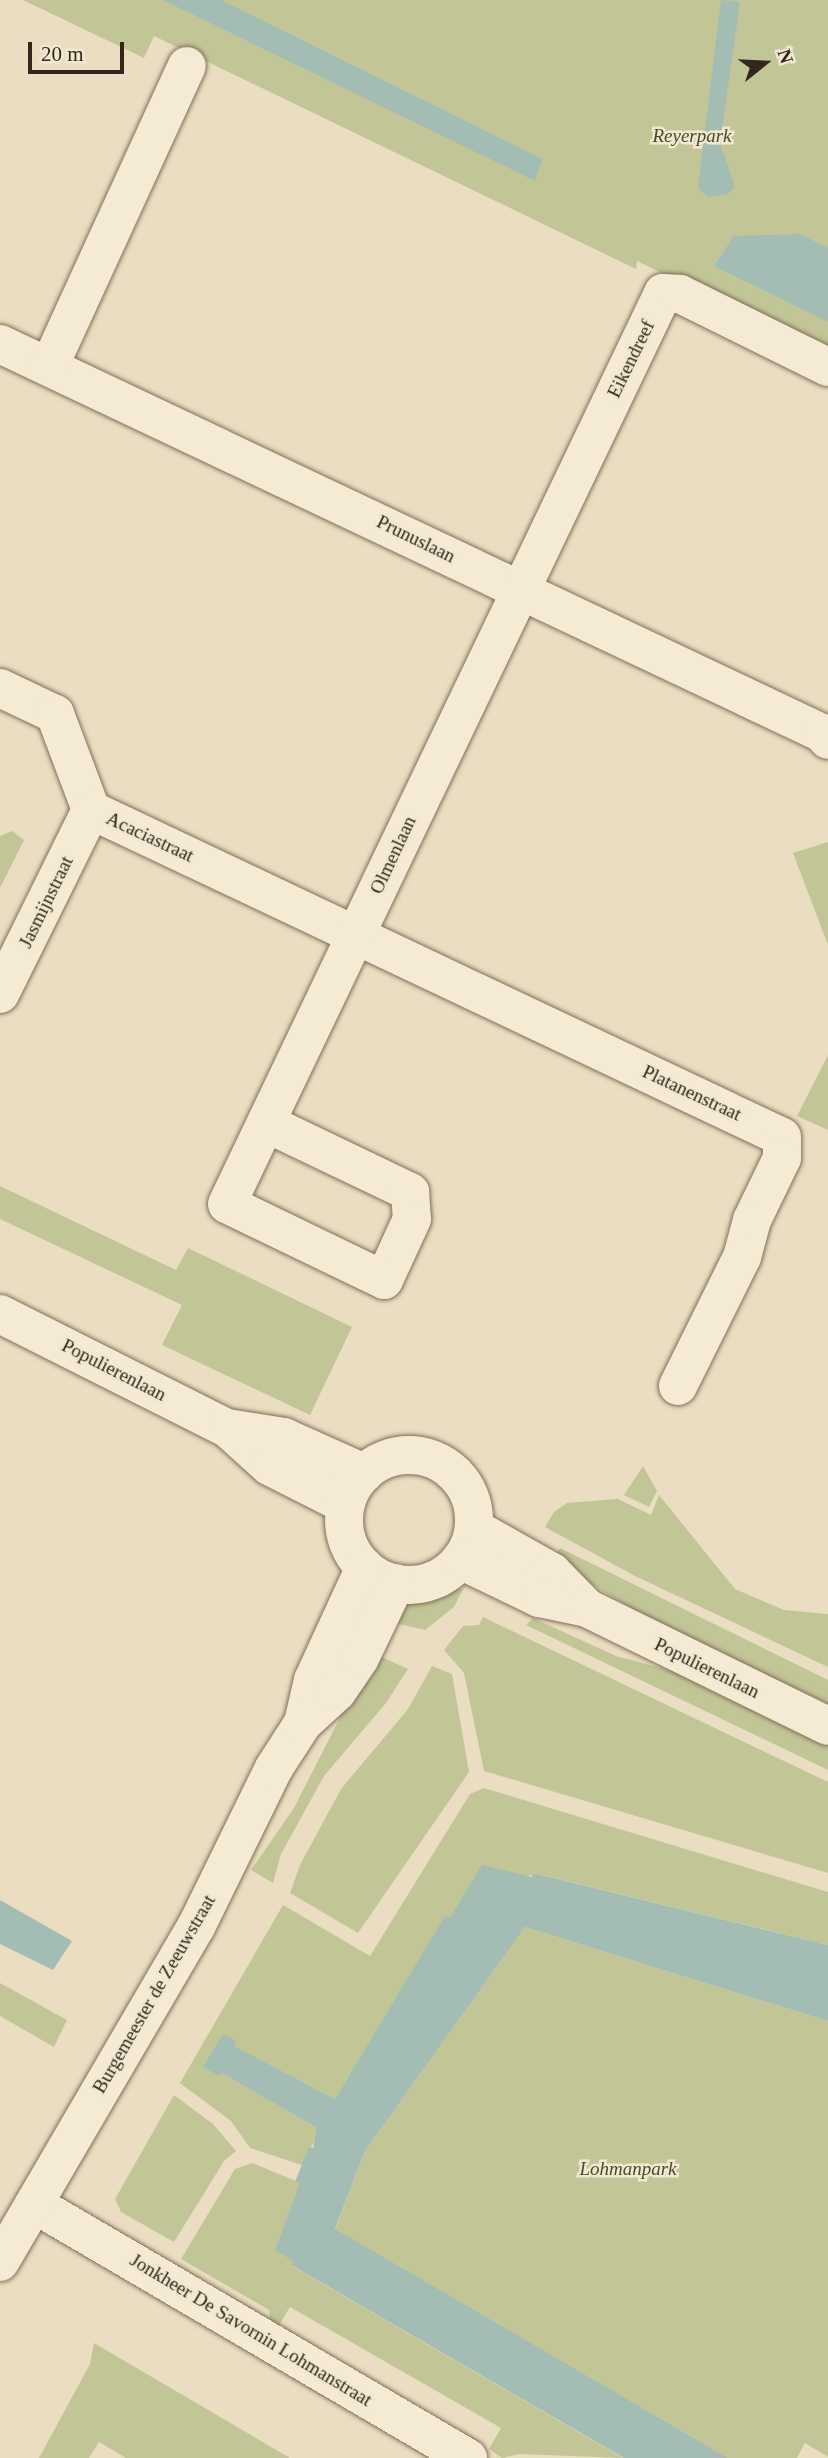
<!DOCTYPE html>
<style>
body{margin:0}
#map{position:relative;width:828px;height:2458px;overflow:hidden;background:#eaddc1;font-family:Georgia,serif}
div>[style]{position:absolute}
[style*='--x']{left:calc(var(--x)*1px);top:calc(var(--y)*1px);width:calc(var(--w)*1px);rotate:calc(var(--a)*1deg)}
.green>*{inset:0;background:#c2c696}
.water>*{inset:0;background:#a3bcb4}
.roads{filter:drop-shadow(0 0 2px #826e5a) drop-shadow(0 0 2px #826e5a)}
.minor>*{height:38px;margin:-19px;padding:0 19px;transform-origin:19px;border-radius:19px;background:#f5ead4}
.minor>.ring{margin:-19px;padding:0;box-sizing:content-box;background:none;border:38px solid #f5ead4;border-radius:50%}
span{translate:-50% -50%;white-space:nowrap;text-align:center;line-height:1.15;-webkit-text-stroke:5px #f2e7d0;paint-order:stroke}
.park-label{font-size:19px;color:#444d26;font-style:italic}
.street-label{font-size:19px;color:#32271d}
.north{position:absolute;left:730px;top:28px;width:70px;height:70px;-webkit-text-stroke:5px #f2e7d0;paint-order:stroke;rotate:72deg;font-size:19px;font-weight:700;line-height:28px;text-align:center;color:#32271d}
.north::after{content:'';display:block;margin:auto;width:24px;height:32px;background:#32271d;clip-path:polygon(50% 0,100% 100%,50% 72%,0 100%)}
.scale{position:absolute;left:28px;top:42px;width:96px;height:32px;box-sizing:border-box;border:4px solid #32271d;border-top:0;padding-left:9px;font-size:21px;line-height:24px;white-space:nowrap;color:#32271d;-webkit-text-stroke:5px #f2e7d0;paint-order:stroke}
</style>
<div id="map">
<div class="green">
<div style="clip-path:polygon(23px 0,828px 0,828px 355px,637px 261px,636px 269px,154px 36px,144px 58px)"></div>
<div style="clip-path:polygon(12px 831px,24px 840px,0 888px,0 836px)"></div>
<div style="clip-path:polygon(828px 842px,828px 945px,793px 853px)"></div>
<div style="clip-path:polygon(828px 1055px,828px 1130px,797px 1116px)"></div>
<div style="clip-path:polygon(0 1186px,176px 1270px,188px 1248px,352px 1327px,310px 1415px,162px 1345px,182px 1305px,0 1219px)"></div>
<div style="clip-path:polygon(643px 1466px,657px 1491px,649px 1507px,624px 1495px)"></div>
<div style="clip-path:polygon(659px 1495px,735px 1589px,784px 1610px,828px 1614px,828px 1667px,635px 1576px,545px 1527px,554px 1512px,567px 1503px,618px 1499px,651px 1515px)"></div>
<div style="clip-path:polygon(560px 1548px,828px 1680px,828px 1704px,644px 1616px,552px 1560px)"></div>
<div style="clip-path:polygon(463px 1589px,454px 1607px,425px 1630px,390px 1622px,398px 1605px,414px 1595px)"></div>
<div style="clip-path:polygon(483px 1617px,828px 1782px,828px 1873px,484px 1771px,464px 1673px,444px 1650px,463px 1626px,479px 1625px)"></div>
<div style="clip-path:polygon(533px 1618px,616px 1656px,677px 1672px,828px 1744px,828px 1770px,526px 1625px)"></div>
<div style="clip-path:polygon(373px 1653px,408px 1669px,386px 1703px,324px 1776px,281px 1854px,273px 1883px,251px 1870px,294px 1808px)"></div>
<div style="clip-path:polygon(432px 1666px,452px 1674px,469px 1772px,358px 1933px,290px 1893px,300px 1865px,341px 1789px,408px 1709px)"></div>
<div style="clip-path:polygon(484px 1788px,828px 1892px,828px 1945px,534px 1873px,450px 1919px,445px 1917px,335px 2099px,233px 2046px,235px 2041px,222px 2034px,219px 2076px,221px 2072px,317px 2128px,318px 2134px,302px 2165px,250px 2148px,231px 2121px,180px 2083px,283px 1905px,370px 1956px,470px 1794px)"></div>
<div style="clip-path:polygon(525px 1927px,828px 2021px,828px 2457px,805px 2443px,797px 2458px,728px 2458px,335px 2230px,365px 2151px)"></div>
<div style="clip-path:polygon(0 1983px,67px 2020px,54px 2047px,0 2016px)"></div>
<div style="clip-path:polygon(174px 2095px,213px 2124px,236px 2151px,224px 2161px,174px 2242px,121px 2212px,115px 2199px)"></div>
<div style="clip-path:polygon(252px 2163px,301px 2183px,275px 2250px,294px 2261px,292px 2266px,623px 2458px,519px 2454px,502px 2458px,489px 2449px,501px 2428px,290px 2307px,279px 2325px,271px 2325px,269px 2310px,181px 2259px,235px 2169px)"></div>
<div style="clip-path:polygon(94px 2343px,290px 2458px,126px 2458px,99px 2442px,89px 2458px,39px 2458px,90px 2364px)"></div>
</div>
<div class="water">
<div style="clip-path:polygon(163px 0,221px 0,542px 159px,535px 181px)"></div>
<div style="clip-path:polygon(721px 0,740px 2px,720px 143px,735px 187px,728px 194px,708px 197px,698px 187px)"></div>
<div style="clip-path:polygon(800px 234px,828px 248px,828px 322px,714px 266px,734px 236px)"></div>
<div style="clip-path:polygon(482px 1865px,531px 1877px,533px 1873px,828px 1945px,828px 2021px,525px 1927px,365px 2151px,335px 2229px,728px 2458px,624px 2458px,291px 2265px,293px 2261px,275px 2250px,300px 2183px,295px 2182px,309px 2147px,313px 2148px,317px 2128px,222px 2073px,219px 2076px,203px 2067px,223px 2034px,236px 2041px,234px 2046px,335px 2099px,445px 1916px,450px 1918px)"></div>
<div style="clip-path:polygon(0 1900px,72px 1941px,53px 1970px,0 1944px)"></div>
</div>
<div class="roads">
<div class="minor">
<div style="--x:0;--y:344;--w:909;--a:25.33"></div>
<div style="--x:822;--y:733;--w:9;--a:49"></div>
<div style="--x:49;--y:367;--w:331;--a:-65.4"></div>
<div style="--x:0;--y:688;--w:61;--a:25.3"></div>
<div style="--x:55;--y:714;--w:103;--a:69.4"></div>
<div style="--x:91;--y:810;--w:764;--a:25.32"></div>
<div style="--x:782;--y:1137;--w:21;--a:90"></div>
<div style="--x:782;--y:1158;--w:69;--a:115.8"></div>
<div style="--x:752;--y:1220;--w:38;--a:105"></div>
<div style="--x:742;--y:1257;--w:144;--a:116.4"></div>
<div style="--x:0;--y:994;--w:205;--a:-63.7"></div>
<div style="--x:266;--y:1123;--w:160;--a:25.6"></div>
<div style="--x:410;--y:1192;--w:27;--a:86"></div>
<div style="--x:412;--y:1219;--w:67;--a:114.7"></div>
<div style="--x:384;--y:1280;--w:174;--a:-154.2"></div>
<div style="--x:227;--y:1204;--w:1010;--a:-64.42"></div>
<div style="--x:663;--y:293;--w:17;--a:3"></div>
<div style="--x:680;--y:294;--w:165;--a:26.3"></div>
<div style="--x:0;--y:1314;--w:254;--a:26.7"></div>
<div style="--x:227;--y:1428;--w:57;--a:42.1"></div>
<div style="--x:269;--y:1466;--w:86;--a:26.9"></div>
<div style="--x:227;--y:1428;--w:58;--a:9"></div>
<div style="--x:284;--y:1437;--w:88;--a:24.2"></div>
<div class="ring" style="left:344px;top:1455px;width:92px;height:92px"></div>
<div style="--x:474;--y:1528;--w:90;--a:29.4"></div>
<div style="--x:552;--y:1572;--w:50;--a:45.8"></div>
<div style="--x:460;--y:1560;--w:88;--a:25.7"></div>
<div style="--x:539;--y:1598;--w:49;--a:11.8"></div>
<div style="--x:587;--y:1608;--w:268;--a:26.1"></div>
<div style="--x:303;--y:1723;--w:44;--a:-76.9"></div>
<div style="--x:313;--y:1680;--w:124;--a:-65.3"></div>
<div style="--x:34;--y:2204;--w:503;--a:30.34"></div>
<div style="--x:0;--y:2262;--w:388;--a:-59.7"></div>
<div style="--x:196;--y:1927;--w:177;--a:-63.9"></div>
<div style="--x:274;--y:1768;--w:54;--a:-57.2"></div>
<div style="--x:303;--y:1723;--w:46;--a:-42.4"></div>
<div style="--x:337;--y:1692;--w:41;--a:-55.9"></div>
<div style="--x:360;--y:1658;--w:83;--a:-64.4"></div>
</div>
</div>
<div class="park-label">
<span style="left:692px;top:136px">Reyerpark</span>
<span style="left:628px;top:2169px">Lohmanpark</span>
</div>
<div class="street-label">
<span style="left:631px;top:359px;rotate:-64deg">Eikendreef</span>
<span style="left:416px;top:539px;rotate:26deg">Prunuslaan</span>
<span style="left:150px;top:837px;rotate:25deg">Acaciastraat</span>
<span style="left:393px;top:855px;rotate:-65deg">Olmenlaan</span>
<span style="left:46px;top:902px;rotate:-64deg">Jasmijnstraat</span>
<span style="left:692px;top:1093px;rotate:25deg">Platanenstraat</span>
<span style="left:114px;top:1370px;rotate:27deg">Populierenlaan</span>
<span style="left:707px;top:1668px;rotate:26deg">Populierenlaan</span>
<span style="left:154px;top:1994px;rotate:-60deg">Burgemeester de Zeeuwstraat</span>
<span style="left:251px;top:2330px;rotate:31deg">Jonkheer De Savornin Lohmanstraat</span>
</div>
<div class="north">N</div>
<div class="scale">20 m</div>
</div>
